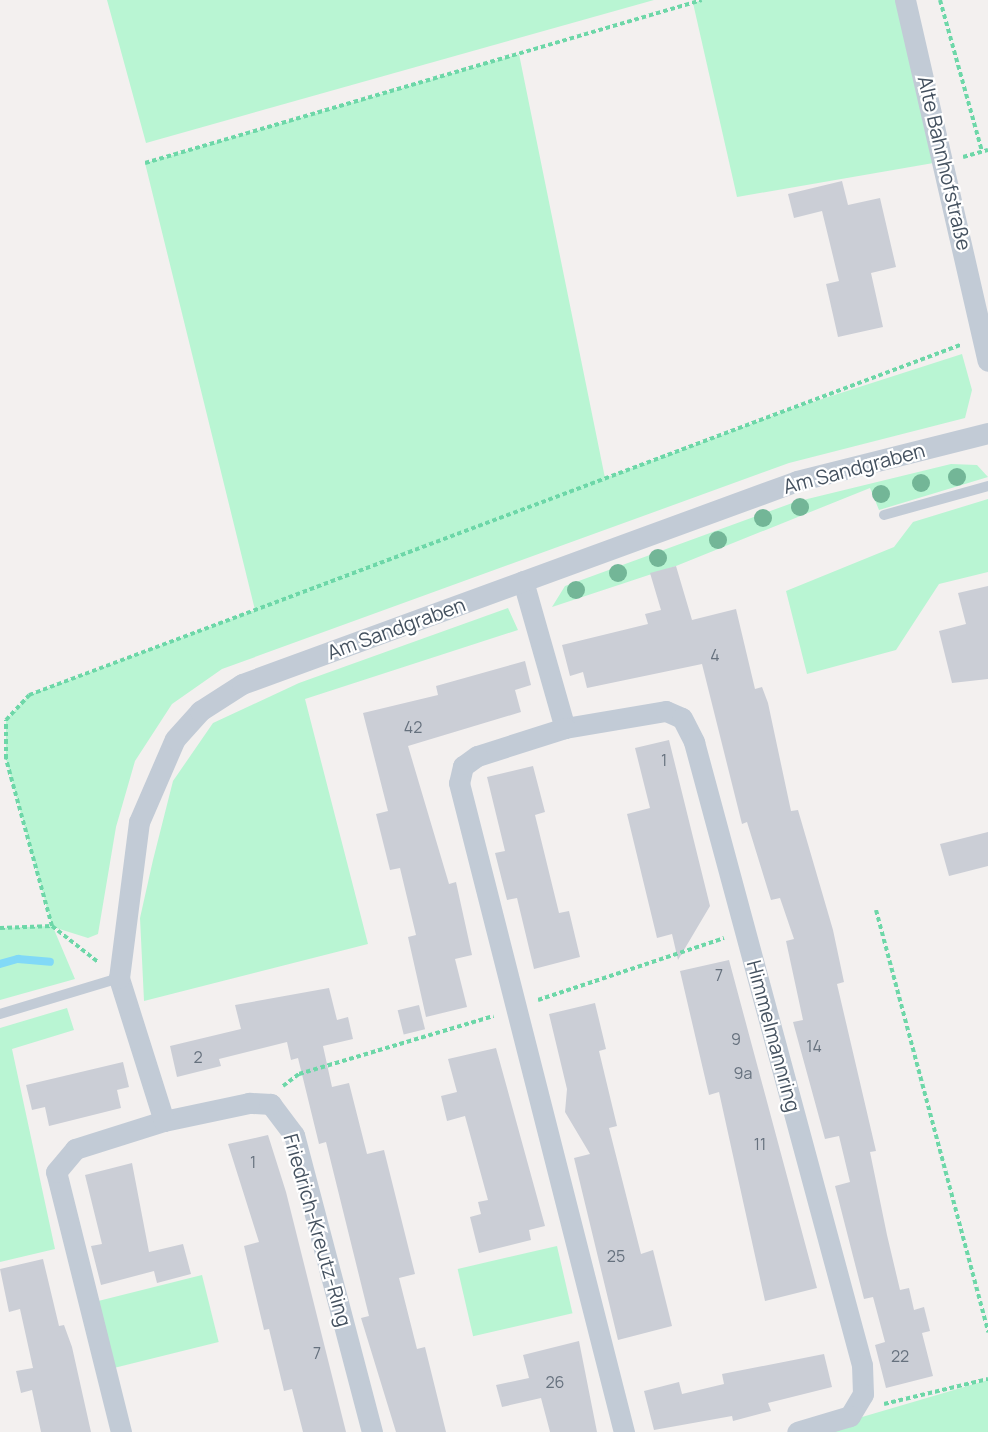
<!DOCTYPE html>
<meta charset="utf-8">
<style>
body{margin:0}
#map{position:relative;width:988px;height:1432px;overflow:hidden;background:#f3f0ef;font-family:Manrope,sans-serif}
div>[style]{position:absolute}
[style*='--x']{left:calc(var(--x)*1px);top:calc(var(--y)*1px);width:calc(var(--w)*1px);rotate:calc(var(--a)*1deg)}
.green>*{inset:0;background:#b9f5d3;transform-origin:0 0}
.stream>*{height:8px;margin:-4px;padding:0 4px;transform-origin:4px;border-radius:4px;background:#81d9f7}
.building>*{inset:0;background:#cbced6;transform-origin:0 0}
.path>*{height:4px;margin-top:-2px;transform-origin:0;background:repeating-linear-gradient(90deg,#6dd7a8 0 4.5px,transparent 0 7.5px)}
.lane>*{height:10px;margin:-5px;padding:0 5px;transform-origin:5px;border-radius:5px;background:#c2cbd6}
.street>*{height:21px;margin:-10.5px;padding:0 10.5px;transform-origin:10.5px;border-radius:10.5px;background:#c2cbd6}
.trees>*{width:18px;height:18px;margin:-9px;border-radius:50%;background:#73b697}
span{translate:-50% -50%;white-space:nowrap;text-align:center;line-height:1.15;-webkit-text-stroke:4.5px #fff;paint-order:stroke}
.number-label{font-size:16px;color:#66717e}
.number-label span{-webkit-text-stroke-width:0}
.street-label{font-size:20px;color:#455260}
</style>
<div id="map">
<div class="green">
<div style="clip-path:polygon(107px 0,654px 0,146px 143px)"></div>
<div style="clip-path:polygon(702px 0,905px 0,945px 161px,737px 197px,693px 3px)"></div>
<div style="clip-path:polygon(519px 54px,605px 478px,791px 409px,962px 354px,972px 390px,965px 418px,789px 463px,222px 669px,172px 704px,135px 761px,116px 827px,98px 934px,88px 938px,53px 927px,75px 979px,0 1000px,0 928px,52px 926px,6px 759px,6px 720px,29px 695px,255px 610px,145px 163px)"></div>
<div style="clip-path:polygon(951px 464px,977px 465px,988px 477px,879px 510px,870px 488px,676px 566px,552px 607px,565px 586px,795px 502px)"></div>
<div style="clip-path:polygon(988px 499px,988px 572px,939px 584px,896px 650px,807px 674px,786px 591px,894px 547px,913px 522px)"></div>
<div style="clip-path:polygon(508px 608px,518px 630px,305px 699px,368px 944px,144px 1001px,140px 918px,153px 860px,173px 781px,213px 723px,299px 683px)"></div>
<div style="clip-path:polygon(67px 1008px,74px 1030px,12px 1049px,55px 1249px,0 1262px,0 1028px)"></div>
<div style="left:557px;top:1246px;width:69px;height:102px;rotate:77deg"></div>
<div style="left:202px;top:1275px;width:69px;height:108px;rotate:76deg"></div>
<div style="clip-path:polygon(988px 1380px,988px 1432px,811px 1432px)"></div>
</div>
<div class="stream">
<div style="--x:0;--y:964;--w:19;--a:-16"></div>
<div style="--x:18;--y:959;--w:32;--a:5"></div>
</div>
<div class="building">
<div style="clip-path:polygon(842px 181px,848px 205px,880px 198px,896px 267px,871px 273px,883px 327px,838px 337px,826px 284px,839px 281px,822px 211px,794px 218px,788px 194px)"></div>
<div style="clip-path:polygon(676px 566px,692px 620px,736px 609px,755px 689px,762px 687px,768px 703px,791px 811px,798px 810px,833px 930px,844px 982px,837px 984px,876px 1151px,870px 1152px,887px 1235px,900px 1290px,909px 1288px,914px 1310px,924px 1307px,930px 1331px,922px 1333px,933px 1376px,886px 1388px,875px 1345px,885px 1342px,873px 1297px,864px 1299px,835px 1186px,850px 1182px,839px 1136px,825px 1139px,793px 1022px,803px 1020px,786px 941px,794px 939px,780px 898px,771px 900px,747px 822px,742px 824px,702px 664px,587px 688px,583px 672px,570px 676px,562px 645px,648px 624px,645px 614px,661px 610px,650px 573px)"></div>
<div style="clip-path:polygon(988px 586px,988px 679px,952px 683px,939px 631px,966px 624px,958px 593px)"></div>
<div style="clip-path:polygon(525px 661px,531px 685px,515px 690px,521px 712px,408px 746px,449px 884px,456px 882px,472px 955px,455px 959px,467px 1007px,426px 1017px,408px 937px,416px 935px,400px 868px,390px 870px,376px 814px,388px 811px,363px 713px,438px 695px,436px 686px)"></div>
<div style="clip-path:polygon(669px 740px,710px 906px,678px 960px,672px 934px,657px 938px,627px 814px,650px 808px,635px 748px)"></div>
<div style="clip-path:polygon(533px 766px,545px 812px,535px 815px,559px 913px,569px 911px,580px 957px,534px 969px,517px 898px,507px 900px,495px 853px,505px 851px,487px 777px)"></div>
<div style="clip-path:polygon(988px 832px,988px 866px,949px 876px,940px 844px)"></div>
<div style="clip-path:polygon(729px 960px,817px 1288px,765px 1301px,719px 1092px,709px 1095px,680px 971px)"></div>
<div style="clip-path:polygon(329px 988px,337px 1020px,348px 1017px,353px 1039px,323px 1046px,332px 1087px,349px 1083px,367px 1154px,384px 1150px,415px 1274px,399px 1278px,417px 1349px,425px 1347px,446px 1432px,396px 1432px,361px 1318px,369px 1316px,326px 1142px,319px 1144px,298px 1058px,291px 1060px,287px 1042px,219px 1059px,221px 1066px,177px 1077px,170px 1046px,241px 1029px,235px 1005px)"></div>
<div style="clip-path:polygon(595px 1003px,606px 1049px,599px 1051px,617px 1126px,609px 1128px,641px 1254px,653px 1250px,672px 1326px,618px 1340px,574px 1158px,590px 1154px,565px 1112px,567px 1089px,549px 1014px)"></div>
<div style="left:419px;top:1005px;width:25px;height:22px;rotate:76deg"></div>
<div style="clip-path:polygon(496px 1048px,545px 1226px,529px 1230px,531px 1240px,479px 1253px,470px 1217px,481px 1214px,478px 1202px,488px 1200px,465px 1116px,447px 1121px,441px 1096px,457px 1092px,448px 1059px)"></div>
<div style="clip-path:polygon(123px 1062px,129px 1087px,117px 1090px,121px 1108px,49px 1126px,45px 1107px,32px 1110px,26px 1085px)"></div>
<div style="clip-path:polygon(268px 1135px,286px 1192px,346px 1432px,303px 1432px,292px 1389px,284px 1391px,269px 1329px,264px 1330px,244px 1246px,259px 1242px,228px 1144px)"></div>
<div style="clip-path:polygon(132px 1163px,149px 1252px,183px 1244px,191px 1274px,157px 1283px,154px 1271px,101px 1285px,91px 1246px,102px 1244px,85px 1175px)"></div>
<div style="clip-path:polygon(43px 1259px,59px 1326px,64px 1325px,72px 1347px,91px 1432px,41px 1432px,32px 1390px,21px 1393px,16px 1371px,33px 1368px,20px 1309px,9px 1312px,0 1269px)"></div>
<div style="clip-path:polygon(579px 1341px,597px 1432px,550px 1432px,541px 1398px,502px 1407px,496px 1385px,529px 1378px,523px 1355px)"></div>
<div style="clip-path:polygon(824px 1354px,832px 1387px,768px 1403px,771px 1411px,733px 1421px,732px 1416px,654px 1430px,644px 1391px,679px 1382px,682px 1394px,724px 1384px,722px 1374px)"></div>
</div>
<div class="path">
<div style="--x:940;--y:0;--w:157;--a:74.5"></div>
<div style="--x:963;--y:157;--w:26;--a:-16"></div>
<div style="--x:145;--y:163;--w:580;--a:-16.31"></div>
<div style="--x:876;--y:910;--w:437;--a:75.1"></div>
<div style="--x:52;--y:926;--w:173;--a:-105.4"></div>
<div style="--x:6;--y:759;--w:39;--a:-90"></div>
<div style="--x:6;--y:720;--w:34;--a:-47"></div>
<div style="--x:29;--y:695;--w:995;--a:-20.6"></div>
<div style="--x:0;--y:928;--w:52;--a:-2.2"></div>
<div style="--x:52;--y:926;--w:58;--a:38"></div>
<div style="--x:538;--y:1000;--w:196;--a:-18.4"></div>
<div style="--x:283;--y:1086;--w:20;--a:-37"></div>
<div style="--x:299;--y:1074;--w:203;--a:-16.6"></div>
<div style="--x:884;--y:1404;--w:107;--a:-13.5"></div>
</div>
<div class="lane">
<div style="--x:884;--y:515;--w:108;--a:-15.6"></div>
<div style="--x:0;--y:1014;--w:124;--a:-16.8"></div>
</div>
<div class="street">
<div style="--x:905;--y:0;--w:370;--a:77.1"></div>
<div style="--x:523;--y:581;--w:153;--a:74.1"></div>
<div style="--x:565;--y:728;--w:102;--a:-9.6"></div>
<div style="--x:666;--y:711;--w:17;--a:24"></div>
<div style="--x:682;--y:718;--w:27;--a:63"></div>
<div style="--x:694;--y:742;--w:645;--a:74.91"></div>
<div style="--x:862;--y:1365;--w:29;--a:88"></div>
<div style="--x:863;--y:1394;--w:26;--a:121"></div>
<div style="--x:850;--y:1416;--w:55;--a:163.2"></div>
<div style="--x:565;--y:728;--w:92;--a:162.3"></div>
<div style="--x:477;--y:756;--w:17;--a:144"></div>
<div style="--x:463;--y:766;--w:17;--a:103"></div>
<div style="--x:459;--y:783;--w:670;--a:75.74"></div>
<div style="--x:121;--y:1432;--w:268;--a:-104"></div>
<div style="--x:56;--y:1172;--w:30;--a:-50"></div>
<div style="--x:75;--y:1149;--w:93;--a:-17.5"></div>
<div style="--x:372;--y:1432;--w:307;--a:-104.7"></div>
<div style="--x:294;--y:1135;--w:39;--a:-127"></div>
<div style="--x:271;--y:1104;--w:22;--a:-177"></div>
<div style="--x:249;--y:1103;--w:87;--a:168"></div>
<div style="--x:164;--y:1121;--w:150;--a:-107.5"></div>
<div style="--x:119;--y:978;--w:157;--a:-82.7"></div>
<div style="--x:139;--y:822;--w:90;--a:-66.6"></div>
<div style="--x:175;--y:739;--w:38;--a:-48"></div>
<div style="--x:200;--y:711;--w:50;--a:-32.7"></div>
<div style="--x:242;--y:684;--w:591;--a:-20.09"></div>
<div style="--x:797;--y:481;--w:197;--a:-14.1"></div>
</div>
<div class="trees">
<div style="left:957px;top:477px"></div>
<div style="left:921px;top:483px"></div>
<div style="left:881px;top:494px"></div>
<div style="left:800px;top:507px"></div>
<div style="left:763px;top:518px"></div>
<div style="left:718px;top:540px"></div>
<div style="left:658px;top:558px"></div>
<div style="left:618px;top:573px"></div>
<div style="left:576px;top:590px"></div>
</div>
<div class="number-label">
<span style="left:715px;top:655px">4</span>
<span style="left:413px;top:727px">42</span>
<span style="left:664px;top:760px">1</span>
<span style="left:719px;top:975px">7</span>
<span style="left:736px;top:1039px">9</span>
<span style="left:814px;top:1046px">14</span>
<span style="left:198px;top:1057px">2</span>
<span style="left:743px;top:1073px">9a</span>
<span style="left:760px;top:1144px">11</span>
<span style="left:253px;top:1162px">1</span>
<span style="left:616px;top:1256px">25</span>
<span style="left:317px;top:1353px">7</span>
<span style="left:900px;top:1356px">22</span>
<span style="left:555px;top:1382px">26</span>
</div>
<div class="street-label">
<span style="left:945px;top:163px;rotate:77deg">Alte Bahnhofstraße</span>
<span style="left:854px;top:468px;rotate:-15deg">Am Sandgraben</span>
<span style="left:396px;top:628px;rotate:-20deg">Am Sandgraben</span>
<span style="left:774px;top:1036px;rotate:75deg">Himmelmannring</span>
<span style="left:318px;top:1230px;rotate:74deg">Friedrich-Kreutz-Ring</span>
</div>
</div>
